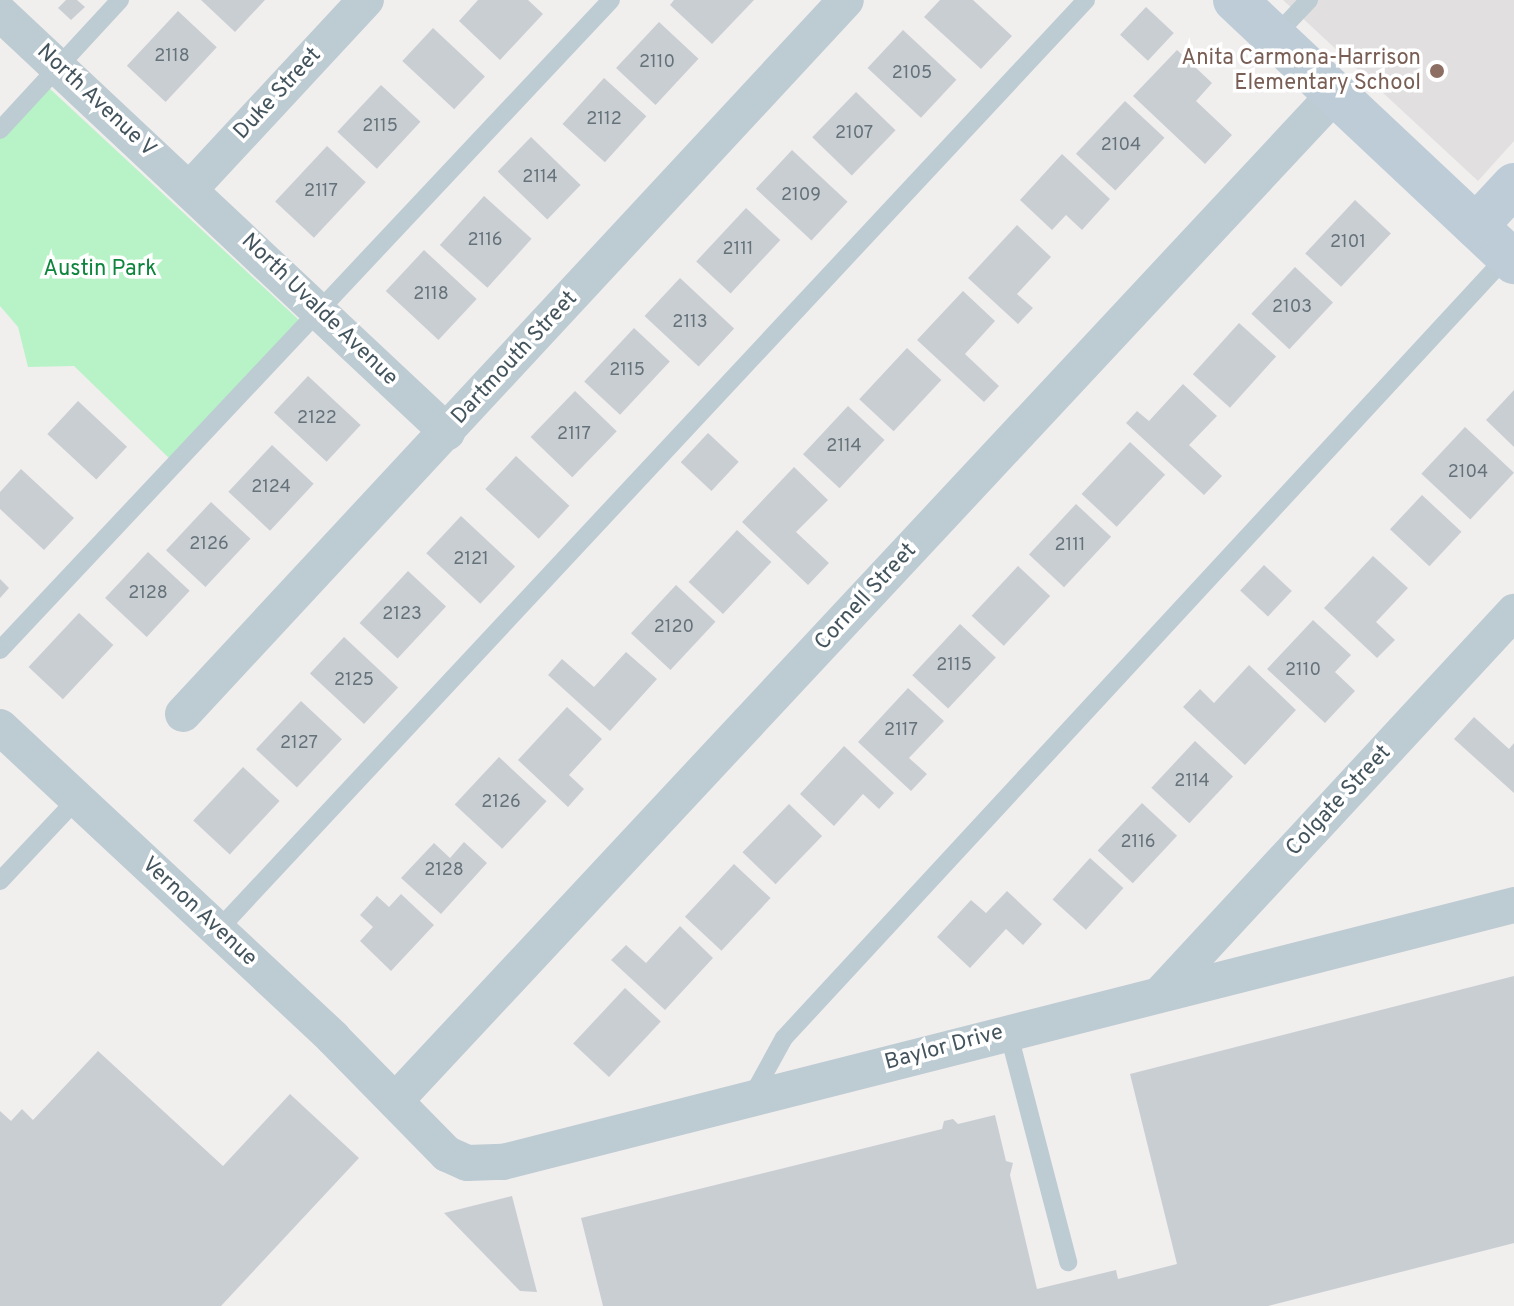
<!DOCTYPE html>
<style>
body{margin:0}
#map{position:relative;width:1514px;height:1306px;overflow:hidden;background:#f1eeee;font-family:Overpass,sans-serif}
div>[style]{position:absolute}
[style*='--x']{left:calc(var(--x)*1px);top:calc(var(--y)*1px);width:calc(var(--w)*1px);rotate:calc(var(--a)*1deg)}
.education>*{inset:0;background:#e2dfe0}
.green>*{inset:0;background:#b8f3c8}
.building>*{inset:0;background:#c9ced3;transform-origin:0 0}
.lane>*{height:18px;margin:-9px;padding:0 9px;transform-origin:9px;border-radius:9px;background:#bdcbd2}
.street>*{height:36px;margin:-18px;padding:0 18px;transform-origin:18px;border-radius:18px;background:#bdcbd2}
.secondary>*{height:44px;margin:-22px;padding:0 22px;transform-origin:22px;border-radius:22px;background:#bdccd7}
.dots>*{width:22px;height:22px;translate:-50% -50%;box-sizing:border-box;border:4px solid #fff;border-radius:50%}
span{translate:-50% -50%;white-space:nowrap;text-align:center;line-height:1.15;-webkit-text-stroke:7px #fff;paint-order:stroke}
.number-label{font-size:18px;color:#65727a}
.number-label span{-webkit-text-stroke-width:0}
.education-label{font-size:22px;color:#785e54}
.right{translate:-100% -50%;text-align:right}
.street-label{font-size:22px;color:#44545d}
.park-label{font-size:22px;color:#0e853d}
</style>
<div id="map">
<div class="education">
<div style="clip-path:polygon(1283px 0,1514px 0,1514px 141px,1478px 181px)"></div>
</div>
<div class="green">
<div style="clip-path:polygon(48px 87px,300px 321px,170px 459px,74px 366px,28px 367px,18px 327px,0 306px,0 139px)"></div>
</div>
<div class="building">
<div style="clip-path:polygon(66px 0,77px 0,85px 7px,71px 20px,58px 8px)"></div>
<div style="clip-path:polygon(201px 0,265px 0,235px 32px)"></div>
<div style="clip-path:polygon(478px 0,528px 0,543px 14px,500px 60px,459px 21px)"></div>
<div style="clip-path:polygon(674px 0,754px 0,712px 44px,670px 5px)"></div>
<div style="clip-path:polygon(940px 0,973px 0,1012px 36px,981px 69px,924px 17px)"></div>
<div style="left:1146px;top:7px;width:38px;height:38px;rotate:43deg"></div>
<div style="left:178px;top:11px;width:53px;height:75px;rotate:43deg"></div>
<div style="left:659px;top:22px;width:54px;height:63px;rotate:43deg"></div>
<div style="left:433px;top:28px;width:71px;height:45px;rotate:43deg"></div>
<div style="left:903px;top:30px;width:73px;height:52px;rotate:43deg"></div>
<div style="clip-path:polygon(1177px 50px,1212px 83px,1196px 101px,1232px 135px,1205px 164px,1133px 96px)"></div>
<div style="left:604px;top:78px;width:57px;height:62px;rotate:42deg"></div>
<div style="left:381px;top:85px;width:54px;height:64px;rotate:43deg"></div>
<div style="left:856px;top:92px;width:55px;height:63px;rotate:44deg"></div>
<div style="left:1125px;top:101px;width:54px;height:72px;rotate:43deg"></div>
<div style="left:531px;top:137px;width:69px;height:48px;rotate:44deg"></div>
<div style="left:327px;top:146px;width:53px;height:76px;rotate:43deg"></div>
<div style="left:792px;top:150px;width:76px;height:53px;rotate:43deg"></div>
<div style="clip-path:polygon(1062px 154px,1110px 199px,1082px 230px,1066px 215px,1052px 230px,1020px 200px)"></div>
<div style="left:484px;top:196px;width:64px;height:66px;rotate:42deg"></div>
<div style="left:1355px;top:200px;width:49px;height:73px;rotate:43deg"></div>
<div style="left:746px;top:208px;width:47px;height:73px;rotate:43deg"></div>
<div style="clip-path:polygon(1017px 225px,1051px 257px,1017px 294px,1033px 308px,1018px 324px,968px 278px)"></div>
<div style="left:424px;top:250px;width:72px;height:56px;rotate:43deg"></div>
<div style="left:1295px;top:267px;width:52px;height:64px;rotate:43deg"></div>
<div style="left:680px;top:278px;width:74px;height:52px;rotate:43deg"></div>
<div style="clip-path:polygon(963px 291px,995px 321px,965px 354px,999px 386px,984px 402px,917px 340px)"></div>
<div style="left:1239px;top:323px;width:50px;height:69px;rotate:42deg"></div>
<div style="left:634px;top:328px;width:49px;height:73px;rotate:43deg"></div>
<div style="left:907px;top:348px;width:47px;height:70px;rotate:43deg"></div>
<div style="left:308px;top:376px;width:72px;height:50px;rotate:43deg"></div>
<div style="clip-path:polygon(1183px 384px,1217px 416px,1189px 445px,1222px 476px,1204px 495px,1126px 423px,1137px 411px,1149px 421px)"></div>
<div style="clip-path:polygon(1514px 390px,1514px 447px,1486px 420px)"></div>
<div style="left:575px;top:391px;width:58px;height:64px;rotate:44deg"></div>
<div style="left:78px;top:401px;width:67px;height:45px;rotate:43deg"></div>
<div style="left:848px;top:406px;width:50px;height:66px;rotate:43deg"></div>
<div style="left:1465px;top:427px;width:67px;height:64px;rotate:43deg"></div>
<div style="left:708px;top:433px;width:42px;height:40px;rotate:43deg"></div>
<div style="left:1130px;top:442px;width:48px;height:71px;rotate:43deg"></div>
<div style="left:272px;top:445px;width:57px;height:64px;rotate:43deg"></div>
<div style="left:516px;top:456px;width:73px;height:45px;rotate:43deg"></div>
<div style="clip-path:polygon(794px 467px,828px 500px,796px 532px,829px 563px,808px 585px,742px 522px)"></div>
<div style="clip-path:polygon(21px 469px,74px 518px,44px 550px,0 509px,0 492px)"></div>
<div style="left:1422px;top:495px;width:54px;height:47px;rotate:43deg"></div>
<div style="left:211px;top:502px;width:54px;height:66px;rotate:43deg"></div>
<div style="left:1076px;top:504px;width:48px;height:69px;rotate:43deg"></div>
<div style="left:461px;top:516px;width:74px;height:51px;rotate:43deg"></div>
<div style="left:737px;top:530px;width:47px;height:71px;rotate:43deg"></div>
<div style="left:148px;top:552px;width:57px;height:63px;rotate:43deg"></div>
<div style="clip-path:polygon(1373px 556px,1408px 588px,1376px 622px,1395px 640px,1377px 658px,1324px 608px)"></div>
<div style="left:1264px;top:565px;width:38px;height:35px;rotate:43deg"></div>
<div style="left:1018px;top:566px;width:44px;height:68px;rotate:43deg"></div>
<div style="left:408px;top:571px;width:52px;height:71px;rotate:43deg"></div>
<div style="clip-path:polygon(0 579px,9px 588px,0 598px)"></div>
<div style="left:676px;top:585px;width:54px;height:66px;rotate:43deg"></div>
<div style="left:79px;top:613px;width:47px;height:74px;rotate:43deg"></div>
<div style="clip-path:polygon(1313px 620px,1351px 655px,1335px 672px,1355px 691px,1325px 723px,1267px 669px)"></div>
<div style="left:960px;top:624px;width:49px;height:70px;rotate:43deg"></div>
<div style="left:344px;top:637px;width:74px;height:50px;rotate:43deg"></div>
<div style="clip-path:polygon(626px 652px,657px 679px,610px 731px,548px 675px,562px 659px,594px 687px)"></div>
<div style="clip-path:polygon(1249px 665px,1296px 710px,1245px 765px,1183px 707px,1200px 689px,1214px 703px)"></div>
<div style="clip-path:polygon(908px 688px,944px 721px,909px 758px,927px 774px,911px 791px,858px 742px)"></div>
<div style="left:301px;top:701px;width:56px;height:66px;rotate:43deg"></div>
<div style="clip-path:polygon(567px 707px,602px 739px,569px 775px,584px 789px,568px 807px,518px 760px)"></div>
<div style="clip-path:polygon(1474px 717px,1509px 749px,1514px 743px,1514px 793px,1454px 739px)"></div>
<div style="left:1195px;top:741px;width:52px;height:64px;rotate:43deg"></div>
<div style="clip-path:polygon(844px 746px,894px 793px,879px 809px,863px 794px,834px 826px,800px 794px)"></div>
<div style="left:499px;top:757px;width:65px;height:65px;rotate:43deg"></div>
<div style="left:243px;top:767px;width:50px;height:73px;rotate:43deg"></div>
<div style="left:1142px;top:803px;width:48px;height:65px;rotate:43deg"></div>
<div style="left:789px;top:804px;width:46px;height:67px;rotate:44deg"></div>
<div style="clip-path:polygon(464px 842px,487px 863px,441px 914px,401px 878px,434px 843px,450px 858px)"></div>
<div style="left:1090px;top:858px;width:45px;height:56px;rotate:42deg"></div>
<div style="left:734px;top:864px;width:50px;height:72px;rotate:43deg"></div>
<div style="clip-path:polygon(1007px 891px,1042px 924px,1023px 945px,1006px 929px,970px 968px,937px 937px,971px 900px,986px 913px)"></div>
<div style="clip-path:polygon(401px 894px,434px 925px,391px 971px,360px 941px,373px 927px,360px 915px,377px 896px,389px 907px)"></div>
<div style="clip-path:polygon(680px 926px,713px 958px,665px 1010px,611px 960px,626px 945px,646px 963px)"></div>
<div style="clip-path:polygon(1514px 976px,1514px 1243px,1268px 1306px,603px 1306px,581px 1218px,942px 1129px,944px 1121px,953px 1119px,958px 1124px,995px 1115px,1006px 1161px,1013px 1163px,1010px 1175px,1037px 1289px,1116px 1270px,1118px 1279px,1177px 1264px,1130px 1074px)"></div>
<div style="left:625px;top:988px;width:49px;height:76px;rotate:43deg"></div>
<div style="clip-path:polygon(98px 1051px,223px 1166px,290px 1094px,359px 1158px,221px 1306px,0 1306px,0 1111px,11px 1121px,22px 1109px,33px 1120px)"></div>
<div style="clip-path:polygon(512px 1196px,537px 1292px,520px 1291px,444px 1213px)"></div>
</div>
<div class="lane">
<div style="--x:1274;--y:37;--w:51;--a:-46.6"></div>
<div style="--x:0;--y:130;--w:177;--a:-47.3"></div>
<div style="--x:0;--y:650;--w:892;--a:-46.77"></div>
<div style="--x:0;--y:881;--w:112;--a:-46.8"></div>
<div style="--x:218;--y:930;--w:1272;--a:-46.97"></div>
<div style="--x:1008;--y:1031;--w:239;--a:75.4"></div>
<div style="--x:751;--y:1098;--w:68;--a:-61.2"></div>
<div style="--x:784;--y:1038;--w:1065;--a:-47.24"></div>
</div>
<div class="street">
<div style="--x:0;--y:13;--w:613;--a:43.15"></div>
<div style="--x:191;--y:188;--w:257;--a:-47.1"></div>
<div style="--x:183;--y:714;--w:974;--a:-47.12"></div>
<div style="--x:0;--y:727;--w:456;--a:43"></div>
<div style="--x:333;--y:1038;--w:163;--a:45.5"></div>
<div style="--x:447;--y:1154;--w:22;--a:24"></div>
<div style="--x:467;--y:1163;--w:36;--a:-2"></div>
<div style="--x:503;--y:1162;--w:1043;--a:-14.26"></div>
<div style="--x:1163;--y:991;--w:517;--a:-47.2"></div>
<div style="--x:396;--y:1100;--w:1376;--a:-46.97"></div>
</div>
<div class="secondary">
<div style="--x:1235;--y:0;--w:383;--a:43.2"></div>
<div style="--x:1476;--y:226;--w:56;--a:-47.2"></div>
</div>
<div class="dots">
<div style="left:1437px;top:71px;background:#8d6e63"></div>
</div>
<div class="number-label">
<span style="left:172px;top:57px">2118</span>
<span style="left:657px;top:63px">2110</span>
<span style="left:912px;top:74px">2105</span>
<span style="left:604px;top:120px">2112</span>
<span style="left:380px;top:127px">2115</span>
<span style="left:854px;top:134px">2107</span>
<span style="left:1121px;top:146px">2104</span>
<span style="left:540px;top:178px">2114</span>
<span style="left:321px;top:192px">2117</span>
<span style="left:801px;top:196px">2109</span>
<span style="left:485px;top:241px">2116</span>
<span style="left:1348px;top:243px">2101</span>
<span style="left:738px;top:250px">2111</span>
<span style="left:431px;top:295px">2118</span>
<span style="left:1292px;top:308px">2103</span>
<span style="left:690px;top:323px">2113</span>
<span style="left:627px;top:371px">2115</span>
<span style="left:317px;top:419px">2122</span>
<span style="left:574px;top:435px">2117</span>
<span style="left:844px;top:447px">2114</span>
<span style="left:1468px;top:473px">2104</span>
<span style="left:271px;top:488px">2124</span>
<span style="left:209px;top:545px">2126</span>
<span style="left:1070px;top:546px">2111</span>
<span style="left:471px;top:560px">2121</span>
<span style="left:148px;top:594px">2128</span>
<span style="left:402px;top:615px">2123</span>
<span style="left:674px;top:628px">2120</span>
<span style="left:954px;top:666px">2115</span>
<span style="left:1303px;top:671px">2110</span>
<span style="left:354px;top:681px">2125</span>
<span style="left:901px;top:731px">2117</span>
<span style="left:299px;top:744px">2127</span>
<span style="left:1192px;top:782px">2114</span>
<span style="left:501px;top:803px">2126</span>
<span style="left:1138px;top:843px">2116</span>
<span style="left:444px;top:871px">2128</span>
</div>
<div class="education-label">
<span class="right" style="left:1421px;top:71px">Anita Carmona-Harrison<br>Elementary School</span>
</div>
<div class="street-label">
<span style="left:278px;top:94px;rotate:-47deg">Duke Street</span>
<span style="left:96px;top:101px;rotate:43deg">North Avenue V</span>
<span style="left:319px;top:310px;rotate:44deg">North Uvalde Avenue</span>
<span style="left:515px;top:358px;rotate:-47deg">Dartmouth Street</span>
<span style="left:866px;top:597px;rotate:-47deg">Cornell Street</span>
<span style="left:1339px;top:801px;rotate:-47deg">Colgate Street</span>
<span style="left:199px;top:912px;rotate:43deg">Vernon Avenue</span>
<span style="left:944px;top:1048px;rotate:-15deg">Baylor Drive</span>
</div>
<div class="park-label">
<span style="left:100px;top:270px">Austin Park</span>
</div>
</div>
